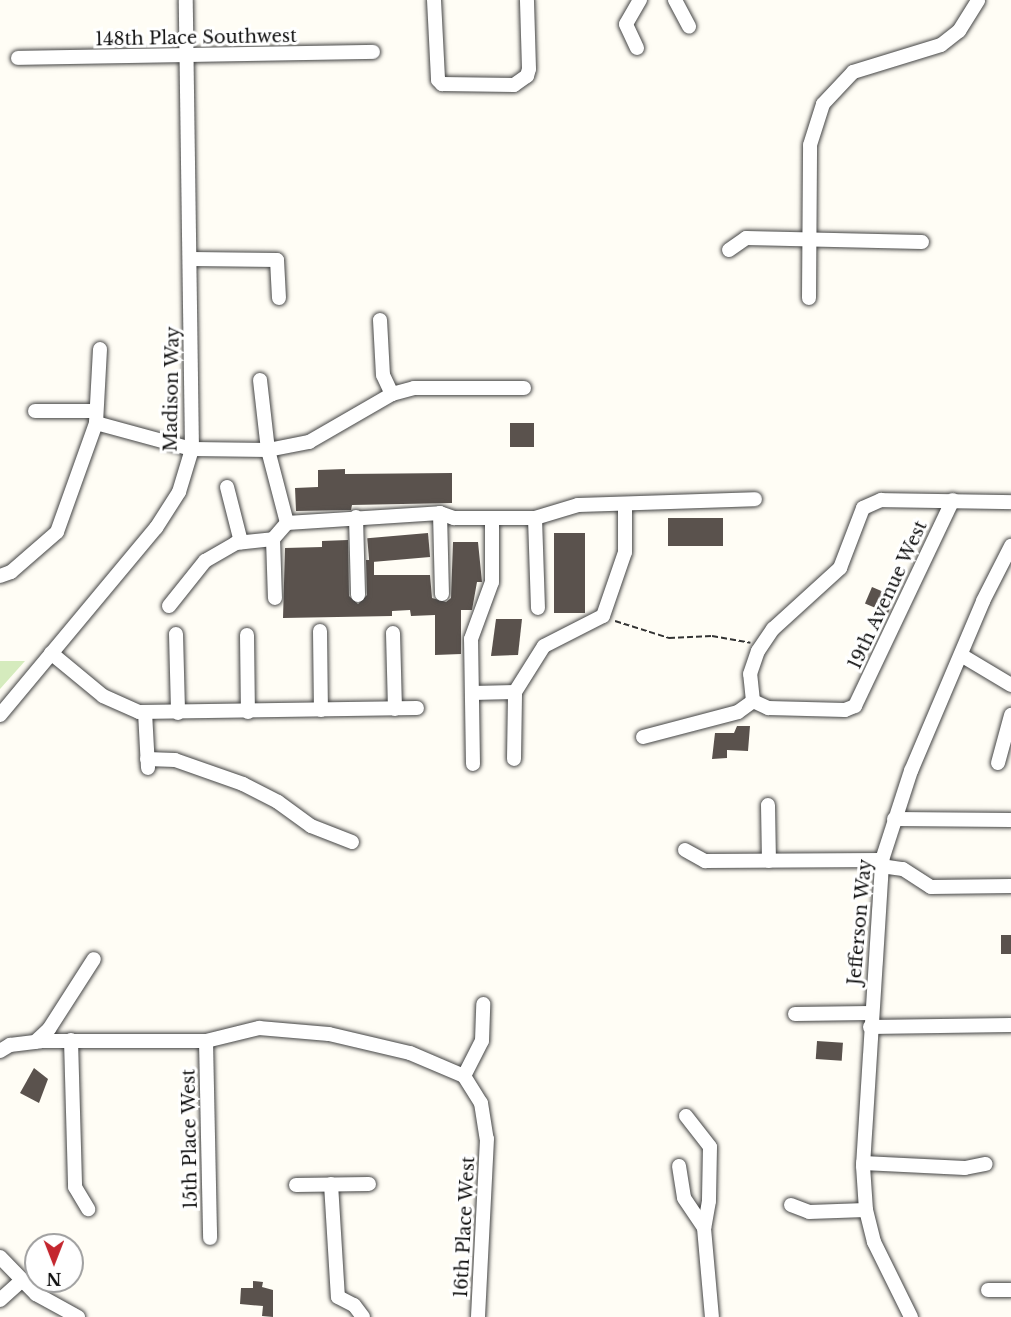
<!DOCTYPE html>
<style>
body{margin:0}
#map{position:relative;width:1011px;height:1317px;overflow:hidden;background:#fffdf5;font-family:"Libre Baskerville",serif}
div>[style]{position:absolute}
[style*='--x']{left:calc(var(--x)*1px);top:calc(var(--y)*1px);width:calc(var(--w)*1px);rotate:calc(var(--a)*1deg)}
.green>*{inset:0;background:#d5ebbd}
.building>*{inset:0;background:#5a524d;transform-origin:0 0}
.path>*{height:2px;margin-top:-1px;transform-origin:0;background:repeating-linear-gradient(90deg,#333 0 6px,transparent 0 9px)}
.roads{filter:drop-shadow(0 0 2px #444) drop-shadow(0 0 2px #444)}
.minor>*{height:14px;margin:-7px;padding:0 7px;transform-origin:7px;border-radius:7px;background:#fff}
span{translate:-50% -50%;white-space:nowrap;text-align:center;line-height:1.15;-webkit-text-stroke:6px #fff;paint-order:stroke}
.street-label{font-size:18px;color:#111}
.north{position:absolute;left:24px;top:1233px;width:60px;height:60px;box-sizing:border-box;background:#fff;border:2px solid #a0a0a0;border-radius:50%;rotate:180deg;font-size:16px;font-weight:700;line-height:24px;text-align:center;color:#111}
.north::after{content:'';display:block;margin:auto;width:21px;height:27px;background:#c4262e;clip-path:polygon(50% 0,100% 100%,50% 72%,0 100%)}
</style>
<div id="map">
<div class="green">
<div style="clip-path:polygon(0 661px,25px 661px,0 689px)"></div>
</div>
<div class="building">
<div style="left:510px;top:423px;width:24px;height:24px"></div>
<div style="clip-path:polygon(345px 469px,345px 474px,452px 473px,452px 503px,352px 505px,351px 510px,296px 511px,295px 488px,318px 487px,318px 470px)"></div>
<div style="left:723px;top:518px;width:28px;height:55px;rotate:90deg"></div>
<div style="left:428px;top:533px;width:24px;height:61px;rotate:85deg"></div>
<div style="left:554px;top:533px;width:31px;height:80px"></div>
<div style="clip-path:polygon(348px 540px,349px 596px,358px 604px,367px 595px,366px 560px,374px 560px,374px 575px,430px 575px,432px 598px,446px 602px,451px 598px,453px 542px,478px 542px,482px 582px,477px 582px,472px 610px,461px 610px,461px 654px,435px 655px,435px 615px,411px 616px,410px 610px,392px 611px,392px 616px,283px 618px,285px 548px,322px 547px,322px 541px)"></div>
<div style="left:872px;top:587px;width:25px;height:18px;rotate:23deg"></div>
<div style="clip-path:polygon(496px 619px,522px 619px,518px 655px,491px 656px)"></div>
<div style="clip-path:polygon(737px 726px,750px 726px,748px 751px,727px 750px,727px 758px,712px 759px,715px 733px,734px 733px)"></div>
<div style="left:1001px;top:935px;width:10px;height:19px"></div>
<div style="left:817px;top:1041px;width:26px;height:18px;rotate:4deg"></div>
<div style="clip-path:polygon(34px 1068px,48px 1079px,39px 1103px,20px 1093px)"></div>
<div style="clip-path:polygon(253px 1281px,263px 1282px,262px 1287px,273px 1290px,273px 1317px,262px 1316px,263px 1306px,240px 1304px,241px 1288px,253px 1288px)"></div>
</div>
<div class="path">
<div style="--x:615;--y:621;--w:57;--a:17.5"></div>
<div style="--x:669;--y:638;--w:43;--a:-2.7"></div>
<div style="--x:712;--y:636;--w:39;--a:10"></div>
</div>
<div class="roads">
<div class="minor">
<div style="--x:434;--y:0;--w:80;--a:87.1"></div>
<div style="--x:438;--y:80;--w:6;--a:45"></div>
<div style="--x:442;--y:84;--w:72;--a:0.8"></div>
<div style="--x:514;--y:85;--w:16;--a:-35"></div>
<div style="--x:527;--y:76;--w:7;--a:-74"></div>
<div style="--x:529;--y:69;--w:69;--a:-91.7"></div>
<div style="--x:675;--y:0;--w:30;--a:62"></div>
<div style="--x:637;--y:48;--w:26;--a:-115"></div>
<div style="--x:626;--y:24;--w:28;--a:-60"></div>
<div style="--x:18;--y:58;--w:355;--a:-1"></div>
<div style="--x:729;--y:250;--w:21;--a:-35"></div>
<div style="--x:746;--y:238;--w:176;--a:1.3"></div>
<div style="--x:191;--y:259;--w:86;--a:0.7"></div>
<div style="--x:277;--y:260;--w:38;--a:87"></div>
<div style="--x:809;--y:298;--w:153;--a:-89.6"></div>
<div style="--x:810;--y:145;--w:43;--a:-72.4"></div>
<div style="--x:823;--y:104;--w:44;--a:-46.8"></div>
<div style="--x:853;--y:72;--w:92;--a:-17.1"></div>
<div style="--x:941;--y:45;--w:23;--a:-38"></div>
<div style="--x:959;--y:31;--w:36;--a:-58"></div>
<div style="--x:380;--y:320;--w:55;--a:86.9"></div>
<div style="--x:383;--y:375;--w:21;--a:65"></div>
<div style="--x:260;--y:380;--w:70;--a:83.5"></div>
<div style="--x:268;--y:450;--w:75;--a:75.4"></div>
<div style="--x:35;--y:411;--w:61;--a:0"></div>
<div style="--x:96;--y:423;--w:74;--a:-86.9"></div>
<div style="--x:227;--y:487;--w:57;--a:75.7"></div>
<div style="--x:440;--y:513;--w:81;--a:88.6"></div>
<div style="--x:356;--y:517;--w:78;--a:88.5"></div>
<div style="--x:535;--y:518;--w:90;--a:88.1"></div>
<div style="--x:273;--y:539;--w:59;--a:88.1"></div>
<div style="--x:0;--y:576;--w:12;--a:-20"></div>
<div style="--x:11;--y:572;--w:61;--a:-41"></div>
<div style="--x:57;--y:532;--w:116;--a:-70.3"></div>
<div style="--x:96;--y:423;--w:99;--a:15.2"></div>
<div style="--x:192;--y:449;--w:76;--a:0.8"></div>
<div style="--x:268;--y:450;--w:42;--a:-11"></div>
<div style="--x:309;--y:442;--w:96;--a:-30"></div>
<div style="--x:392;--y:394;--w:23;--a:-15"></div>
<div style="--x:414;--y:388;--w:110;--a:0"></div>
<div style="--x:169;--y:606;--w:58;--a:-51.3"></div>
<div style="--x:205;--y:561;--w:36;--a:-30"></div>
<div style="--x:236;--y:543;--w:37;--a:-6"></div>
<div style="--x:273;--y:539;--w:21;--a:-49"></div>
<div style="--x:287;--y:523;--w:153;--a:-3.7"></div>
<div style="--x:440;--y:513;--w:15;--a:20"></div>
<div style="--x:454;--y:518;--w:81;--a:0"></div>
<div style="--x:535;--y:518;--w:45;--a:-16.8"></div>
<div style="--x:578;--y:505;--w:177;--a:-1.9"></div>
<div style="--x:320;--y:631;--w:79;--a:89.3"></div>
<div style="--x:393;--y:633;--w:76;--a:88.5"></div>
<div style="--x:176;--y:634;--w:79;--a:88.5"></div>
<div style="--x:247;--y:635;--w:77;--a:89.3"></div>
<div style="--x:51;--y:653;--w:67;--a:39.6"></div>
<div style="--x:103;--y:696;--w:39;--a:24"></div>
<div style="--x:139;--y:712;--w:278;--a:-0.8"></div>
<div style="--x:961;--y:655;--w:58;--a:31"></div>
<div style="--x:472;--y:693;--w:43;--a:-1.3"></div>
<div style="--x:753;--y:701;--w:27;--a:-96"></div>
<div style="--x:750;--y:674;--w:24;--a:-71"></div>
<div style="--x:758;--y:651;--w:27;--a:-56"></div>
<div style="--x:773;--y:629;--w:91;--a:-42.3"></div>
<div style="--x:840;--y:568;--w:64;--a:-69"></div>
<div style="--x:863;--y:508;--w:20;--a:-24"></div>
<div style="--x:881;--y:500;--w:130;--a:0.9"></div>
<div style="--x:145;--y:712;--w:56;--a:86.9"></div>
<div style="--x:0;--y:715;--w:244;--a:-50.2"></div>
<div style="--x:156;--y:528;--w:43;--a:-57.4"></div>
<div style="--x:179;--y:492;--w:45;--a:-73.2"></div>
<div style="--x:192;--y:449;--w:449;--a:-90.8"></div>
<div style="--x:643;--y:737;--w:98;--a:-14.7"></div>
<div style="--x:738;--y:712;--w:19;--a:-36"></div>
<div style="--x:753;--y:701;--w:17;--a:25"></div>
<div style="--x:768;--y:708;--w:77;--a:1.5"></div>
<div style="--x:845;--y:710;--w:11;--a:-22"></div>
<div style="--x:855;--y:706;--w:228;--a:-64.6"></div>
<div style="--x:147;--y:759;--w:28;--a:2"></div>
<div style="--x:175;--y:760;--w:72;--a:19.4"></div>
<div style="--x:243;--y:784;--w:39;--a:27"></div>
<div style="--x:278;--y:802;--w:41;--a:36"></div>
<div style="--x:311;--y:826;--w:44;--a:21.3"></div>
<div style="--x:514;--y:759;--w:67;--a:-89.1"></div>
<div style="--x:515;--y:692;--w:54;--a:-57.8"></div>
<div style="--x:544;--y:646;--w:66;--a:-27"></div>
<div style="--x:603;--y:616;--w:68;--a:-71"></div>
<div style="--x:625;--y:552;--w:48;--a:-90"></div>
<div style="--x:998;--y:763;--w:50;--a:-74.8"></div>
<div style="--x:473;--y:764;--w:125;--a:-90.9"></div>
<div style="--x:471;--y:639;--w:61;--a:-69.8"></div>
<div style="--x:492;--y:582;--w:64;--a:-90"></div>
<div style="--x:768;--y:805;--w:56;--a:89"></div>
<div style="--x:894;--y:819;--w:117;--a:0.5"></div>
<div style="--x:685;--y:850;--w:23;--a:29"></div>
<div style="--x:705;--y:861;--w:177;--a:-0.3"></div>
<div style="--x:881;--y:866;--w:22;--a:8"></div>
<div style="--x:903;--y:869;--w:33;--a:33"></div>
<div style="--x:931;--y:887;--w:80;--a:-0.7"></div>
<div style="--x:795;--y:1014;--w:75;--a:-0.8"></div>
<div style="--x:870;--y:1027;--w:141;--a:-0.8"></div>
<div style="--x:71;--y:1040;--w:147;--a:88.4"></div>
<div style="--x:75;--y:1187;--w:26;--a:59"></div>
<div style="--x:206;--y:1041;--w:197;--a:88.8"></div>
<div style="--x:35;--y:1042;--w:19;--a:-43"></div>
<div style="--x:49;--y:1029;--w:83;--a:-57.3"></div>
<div style="--x:0;--y:1051;--w:12;--a:-31"></div>
<div style="--x:10;--y:1045;--w:31;--a:-7"></div>
<div style="--x:41;--y:1041;--w:165;--a:0"></div>
<div style="--x:206;--y:1041;--w:55;--a:-13.8"></div>
<div style="--x:259;--y:1028;--w:70;--a:4.9"></div>
<div style="--x:329;--y:1034;--w:83;--a:13.2"></div>
<div style="--x:410;--y:1053;--w:59;--a:23.1"></div>
<div style="--x:464;--y:1076;--w:32;--a:58"></div>
<div style="--x:481;--y:1103;--w:36;--a:81"></div>
<div style="--x:487;--y:1139;--w:178;--a:92.9"></div>
<div style="--x:464;--y:1076;--w:39;--a:-63"></div>
<div style="--x:482;--y:1041;--w:37;--a:-88"></div>
<div style="--x:686;--y:1116;--w:39;--a:52"></div>
<div style="--x:710;--y:1147;--w:54;--a:91.1"></div>
<div style="--x:709;--y:1201;--w:27;--a:100"></div>
<div style="--x:863;--y:1163;--w:102;--a:2.8"></div>
<div style="--x:965;--y:1168;--w:21;--a:-11"></div>
<div style="--x:679;--y:1166;--w:32;--a:81"></div>
<div style="--x:684;--y:1198;--w:36;--a:56"></div>
<div style="--x:704;--y:1228;--w:89;--a:84.9"></div>
<div style="--x:331;--y:1184;--w:113;--a:86.5"></div>
<div style="--x:338;--y:1297;--w:18;--a:27"></div>
<div style="--x:354;--y:1305;--w:15;--a:53"></div>
<div style="--x:296;--y:1185;--w:73;--a:-0.8"></div>
<div style="--x:791;--y:1205;--w:19;--a:21"></div>
<div style="--x:809;--y:1212;--w:57;--a:-2"></div>
<div style="--x:0;--y:1257;--w:52;--a:45.8"></div>
<div style="--x:36;--y:1294;--w:48;--a:28.7"></div>
<div style="--x:988;--y:1290;--w:23;--a:0"></div>
<div style="--x:0;--y:1300;--w:28;--a:-42"></div>
<div style="--x:911;--y:1317;--w:84;--a:-116.3"></div>
<div style="--x:874;--y:1242;--w:33;--a:-104"></div>
<div style="--x:866;--y:1210;--w:44;--a:-93.9"></div>
<div style="--x:863;--y:1166;--w:307;--a:-86.4"></div>
<div style="--x:882;--y:860;--w:94;--a:-72"></div>
<div style="--x:911;--y:771;--w:185;--a:-67"></div>
<div style="--x:983;--y:601;--w:62;--a:-63"></div>
</div>
</div>
<div class="street-label">
<span style="left:196px;top:38px;rotate:-1deg">148th Place Southwest</span>
<span style="left:172px;top:389px;rotate:-89deg">Madison Way</span>
<span style="left:888px;top:595px;rotate:-65deg">19th Avenue West</span>
<span style="left:860px;top:922px;rotate:-85deg">Jefferson Way</span>
<span style="left:190px;top:1139px;rotate:-91deg">15th Place West</span>
<span style="left:465px;top:1227px;rotate:-87deg">16th Place West</span>
</div>
<div class="north">N</div>
</div>
